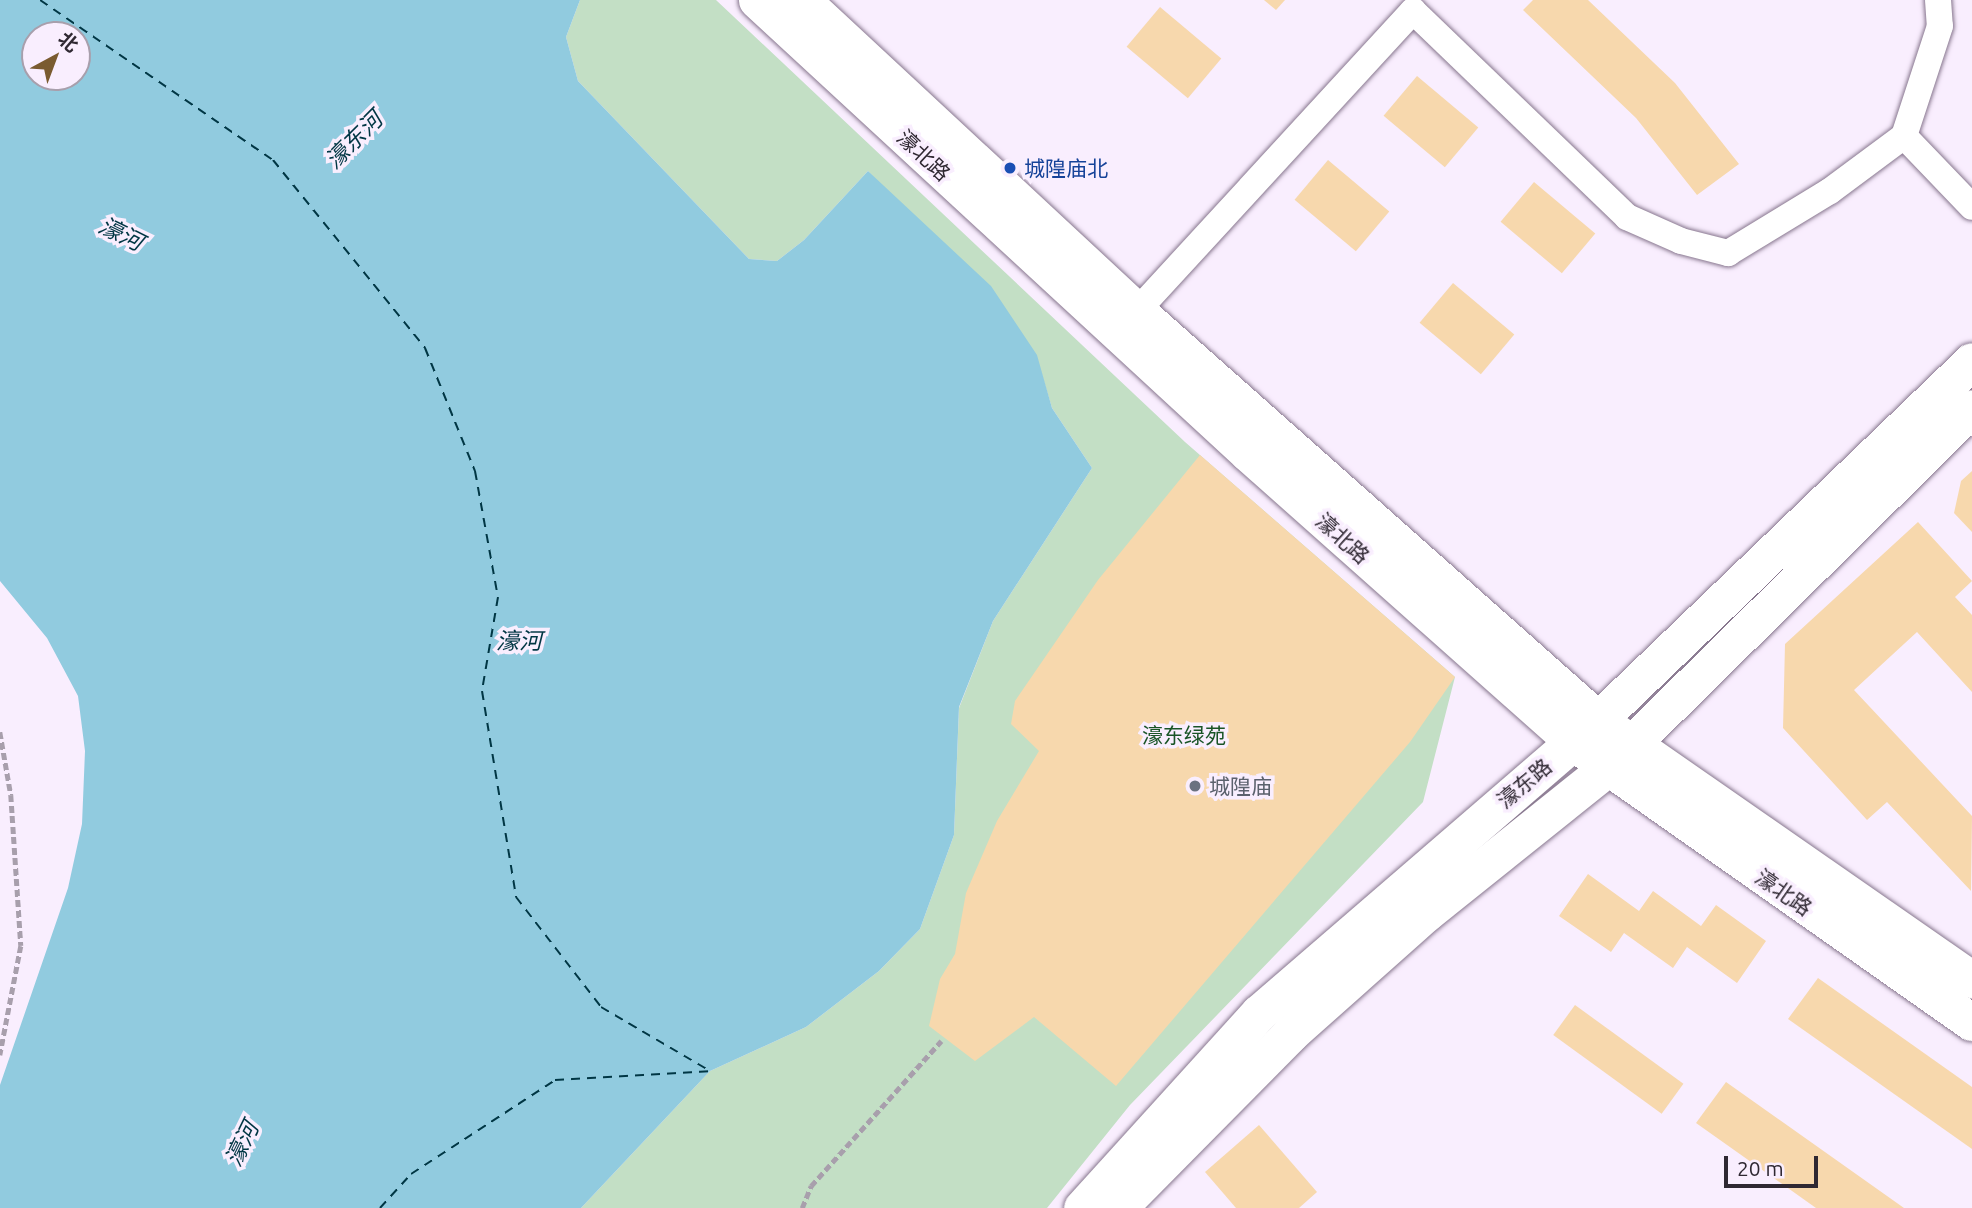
<!DOCTYPE html>
<meta charset="utf-8">
<style>
body{margin:0}
#map{position:relative;width:1972px;height:1208px;overflow:hidden;background:#f9eefe;font-family:Ubuntu,"Noto Sans SC",sans-serif}
div>[style]{position:absolute}
[style*='--x']{left:calc(var(--x)*1px);top:calc(var(--y)*1px);width:calc(var(--w)*1px);rotate:calc(var(--a)*1deg)}
.green>*{inset:0;background:#c3dfc5}
.water>*{inset:0;background:#91cbdf}
.ferry>*{height:2px;margin-top:-1px;transform-origin:0;background:repeating-linear-gradient(90deg,#003644 0 9px,transparent 0 16px)}
.building>*{inset:0;background:#f7d8ad;transform-origin:0 0}
.path>*{height:4.5px;margin-top:-2.25px;transform-origin:0;background:repeating-linear-gradient(90deg,#a89fac 0 7px,transparent 0 10.5px)}
.roads{filter:drop-shadow(0 0 2px #87768e) drop-shadow(0 0 2px #87768e)}
.street>*{height:26px;margin:-13px;padding:0 13px;transform-origin:13px;border-radius:13px;background:#fff}
.secondary>*{height:37px;margin:-18.5px;padding:0 18.5px;transform-origin:18.5px;border-radius:18.5px;background:#fff}
.dots>*{width:19px;height:19px;translate:-50% -50%;box-sizing:border-box;border:4px solid #f9eefe;border-radius:50%}
span{translate:-50% -50%;white-space:nowrap;text-align:center;line-height:1.15;-webkit-text-stroke:7px #f9eefe;paint-order:stroke}
.street-label{font-size:21px;color:#2f2832}
.transit-label{font-size:21px;color:#164399}
.left{translate:0 -50%;text-align:left}
.park-label{font-size:21px;color:#195426}
.worship-label{font-size:21px;color:#5b616d}
.water-label{font-size:23px;color:#003644;font-style:italic}
.north{position:absolute;left:21px;top:21px;width:70px;height:70px;box-sizing:border-box;background:#f9eefe;border:2px solid #a89fac;border-radius:50%;rotate:41deg;font-size:19px;font-weight:700;line-height:28px;text-align:center;color:#2f2832}
.north::after{content:'';display:block;margin:auto;width:24px;height:32px;background:#7a5b30;clip-path:polygon(50% 0,100% 100%,50% 72%,0 100%)}
.scale{position:absolute;left:1724px;top:1156px;width:94px;height:32px;box-sizing:border-box;border:4px solid #2f2832;border-top:0;padding-left:9px;font-size:21px;line-height:24px;white-space:nowrap;color:#2f2832;-webkit-text-stroke:5px #f9eefe;paint-order:stroke}
</style>
<div id="map">
<div class="green">
<div style="clip-path:polygon(580px 0,716px 0,1185px 442px,1455px 677px,1423px 802px,1130px 1105px,1047px 1208px,581px 1208px,710px 1071px,806px 1027px,879px 971px,920px 929px,954px 835px,959px 708px,993px 621px,1092px 468px,1052px 408px,1036px 355px,868px 171px,804px 240px,777px 261px,749px 259px,578px 81px,566px 37px)"></div>
</div>
<div class="water">
<div style="clip-path:polygon(evenodd,0 0,580px 0,566px 37px,578px 81px,749px 259px,777px 261px,804px 240px,868px 171px,991px 286px,1037px 355px,1052px 408px,1092px 468px,993px 621px,959px 707px,954px 835px,920px 929px,879px 971px,806px 1027px,710px 1071px,581px 1208px,0 1208px,0 1085px,68px 888px,82px 824px,85px 751px,78px 696px,47px 638px,0 581px,0 0,35px 35px,77px 35px,77px 77px,35px 77px,35px 35px)"></div>
</div>
<div class="ferry">
<div style="--x:40;--y:0;--w:283;--a:34.5"></div>
<div style="--x:273;--y:160;--w:242;--a:51"></div>
<div style="--x:425;--y:348;--w:133;--a:67.9"></div>
<div style="--x:475;--y:471;--w:128;--a:79.7"></div>
<div style="--x:498;--y:597;--w:95;--a:99.7"></div>
<div style="--x:482;--y:691;--w:209;--a:80.6"></div>
<div style="--x:516;--y:897;--w:139;--a:52.3"></div>
<div style="--x:601;--y:1007;--w:126;--a:30.4"></div>
<div style="--x:380;--y:1208;--w:46;--a:-47.6"></div>
<div style="--x:411;--y:1174;--w:172;--a:-33.1"></div>
<div style="--x:555;--y:1080;--w:154;--a:-3.3"></div>
</div>
<div class="building">
<div style="clip-path:polygon(1264px 0,1285px 0,1276px 10px)"></div>
<div style="clip-path:polygon(1533px 0,1588px 0,1675px 83px,1739px 164px,1697px 195px,1636px 118px,1523px 10px)"></div>
<div style="left:1160px;top:7px;width:80px;height:52px;rotate:40deg"></div>
<div style="left:1417px;top:76px;width:80px;height:52px;rotate:40deg"></div>
<div style="left:1328px;top:160px;width:80px;height:52px;rotate:40deg"></div>
<div style="left:1534px;top:182px;width:80px;height:52px;rotate:40deg"></div>
<div style="left:1453px;top:283px;width:80px;height:52px;rotate:40deg"></div>
<div style="clip-path:polygon(1200px 455px,1455px 677px,1410px 742px,1116px 1086px,1034px 1017px,975px 1061px,929px 1026px,940px 979px,955px 954px,966px 893px,997px 821px,1039px 751px,1011px 724px,1015px 701px,1098px 580px)"></div>
<div style="clip-path:polygon(1972px 471px,1972px 532px,1954px 513px,1961px 481px)"></div>
<div style="clip-path:polygon(1918px 522px,1972px 581px,1955px 597px,1972px 615px,1972px 692px,1917px 632px,1854px 690px,1972px 816px,1971px 891px,1887px 802px,1867px 820px,1783px 728px,1785px 644px)"></div>
<div style="clip-path:polygon(1588px 874px,1639px 911px,1653px 891px,1701px 926px,1716px 905px,1766px 941px,1737px 983px,1687px 947px,1673px 968px,1624px 933px,1611px 952px,1559px 916px)"></div>
<div style="clip-path:polygon(1818px 978px,1972px 1087px,1972px 1149px,1788px 1019px)"></div>
<div style="left:1575px;top:1005px;width:134px;height:37px;rotate:36deg"></div>
<div style="clip-path:polygon(1726px 1082px,1904px 1208px,1816px 1208px,1696px 1123px)"></div>
<div style="clip-path:polygon(1259px 1125px,1317px 1192px,1299px 1208px,1236px 1208px,1205px 1172px)"></div>
</div>
<div class="path">
<div style="--x:0;--y:732;--w:64;--a:80.1"></div>
<div style="--x:11;--y:795;--w:151;--a:86.2"></div>
<div style="--x:21;--y:946;--w:111;--a:100.9"></div>
<div style="--x:802;--y:1208;--w:24;--a:-68"></div>
<div style="--x:811;--y:1186;--w:195;--a:-48.1"></div>
</div>
<div class="roads">
<div class="street">
<div style="--x:1938;--y:0;--w:26;--a:86"></div>
<div style="--x:1940;--y:26;--w:116;--a:108.1"></div>
<div style="--x:1904;--y:136;--w:98;--a:46.2"></div>
<div style="--x:1137;--y:311;--w:408;--a:-47.4"></div>
<div style="--x:1413;--y:11;--w:297;--a:43.9"></div>
<div style="--x:1627;--y:217;--w:59;--a:24"></div>
<div style="--x:1681;--y:241;--w:49;--a:14.3"></div>
<div style="--x:1728;--y:253;--w:119;--a:-31.3"></div>
<div style="--x:1830;--y:191;--w:92;--a:-36.6"></div>
</div>
<div class="secondary">
<div style="--x:757;--y:0;--w:668;--a:42.69"></div>
<div style="--x:1248;--y:453;--w:435;--a:41.6"></div>
<div style="--x:1573;--y:742;--w:487;--a:35.1"></div>
<div style="--x:802;--y:0;--w:457;--a:42.9"></div>
<div style="--x:1137;--y:311;--w:616;--a:41.58"></div>
<div style="--x:1598;--y:720;--w:455;--a:34.8"></div>
<div style="--x:1082;--y:1208;--w:263;--a:-47.8"></div>
<div style="--x:1259;--y:1013;--w:448;--a:-40.8"></div>
<div style="--x:1598;--y:720;--w:518;--a:-43.83"></div>
<div style="--x:1118;--y:1208;--w:245;--a:-45.3"></div>
<div style="--x:1290;--y:1034;--w:182;--a:-41.7"></div>
<div style="--x:1426;--y:913;--w:233;--a:-38.7"></div>
<div style="--x:1608;--y:767;--w:511;--a:-44.6"></div>
</div>
</div>
<div class="dots">
<div style="left:1010px;top:168px;background:#1a4fb4"></div>
<div style="left:1195px;top:786px;background:#6b7280"></div>
</div>
<div class="street-label">
<span style="left:924px;top:155px;rotate:43deg">濠北路</span>
<span style="left:1343px;top:538px;rotate:42deg">濠北路</span>
<span style="left:1524px;top:783px;rotate:-40deg">濠东路</span>
<span style="left:1784px;top:892px;rotate:35deg">濠北路</span>
</div>
<div class="transit-label">
<span class="left" style="left:1024px;top:168px">城隍庙北</span>
</div>
<div class="park-label">
<span style="left:1184px;top:735px">濠东绿苑</span>
</div>
<div class="worship-label">
<span class="left" style="left:1209px;top:786px">城隍庙</span>
</div>
<div class="water-label">
<span style="left:354px;top:140px;rotate:-45deg">濠东河</span>
<span style="left:121px;top:234px;rotate:26deg">濠河</span>
<span style="left:519px;top:641px">濠河</span>
<span style="left:242px;top:1144px;rotate:-64deg">濠河</span>
</div>
<div class="north">北</div>
<div class="scale">20 m</div>
</div>
